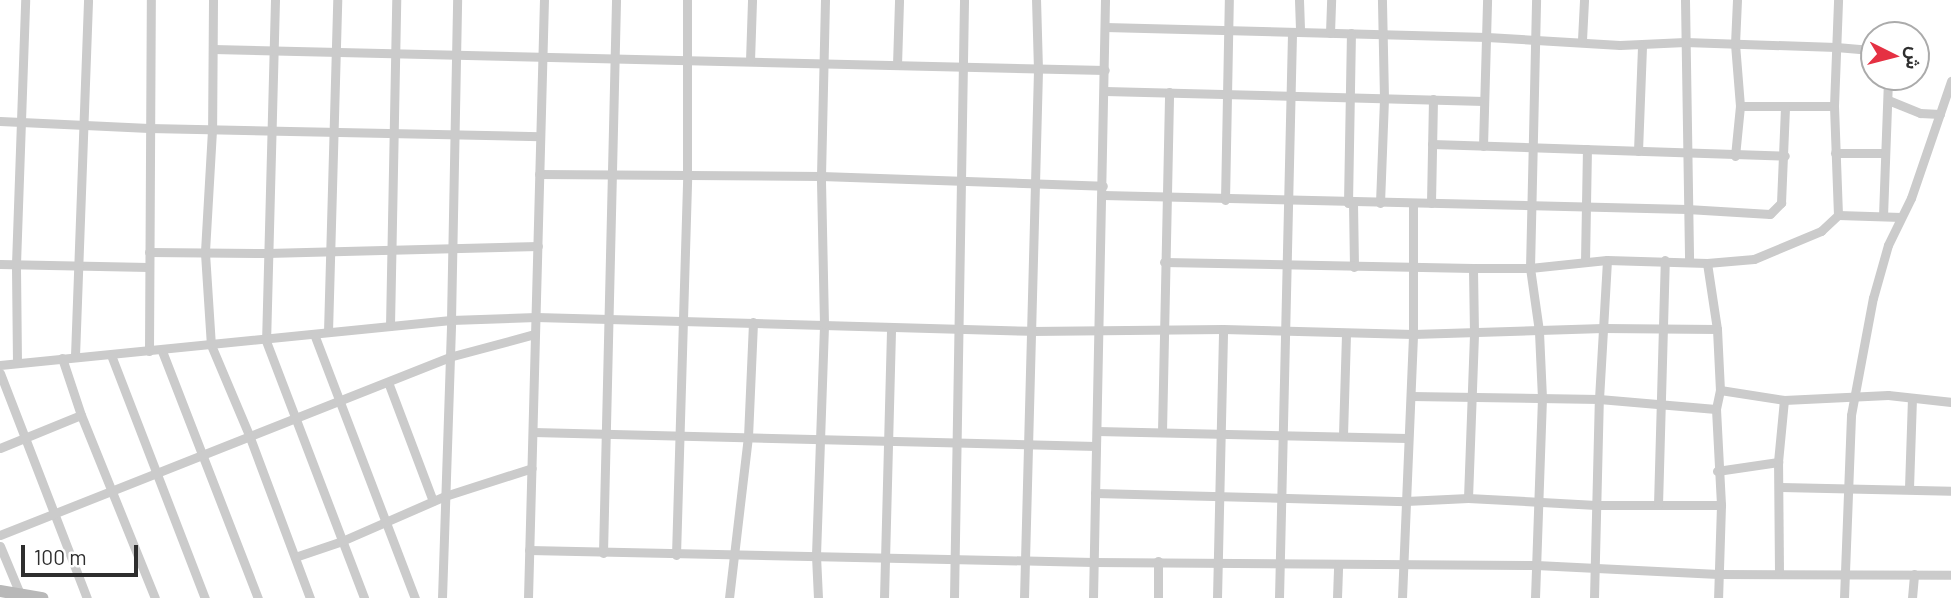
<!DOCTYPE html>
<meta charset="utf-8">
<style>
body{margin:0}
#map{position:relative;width:1951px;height:598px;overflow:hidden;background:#fff;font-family:Barlow,Vazirmatn,sans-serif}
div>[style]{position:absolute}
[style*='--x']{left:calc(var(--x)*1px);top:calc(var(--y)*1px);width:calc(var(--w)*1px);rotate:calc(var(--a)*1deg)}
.street>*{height:9px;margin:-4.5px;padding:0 4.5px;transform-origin:4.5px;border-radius:4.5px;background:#cbcbcb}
.secondary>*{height:12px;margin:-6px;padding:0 6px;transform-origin:6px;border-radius:6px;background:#b8b8b8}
span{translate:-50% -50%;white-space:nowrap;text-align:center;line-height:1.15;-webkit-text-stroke:7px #fff;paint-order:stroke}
.north{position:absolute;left:1860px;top:21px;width:70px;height:70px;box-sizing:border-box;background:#fff;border:2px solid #ababab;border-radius:50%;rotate:96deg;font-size:19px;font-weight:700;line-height:28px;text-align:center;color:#2e2e2e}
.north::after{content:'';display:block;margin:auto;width:24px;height:32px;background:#e53143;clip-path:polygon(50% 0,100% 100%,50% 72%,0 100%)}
.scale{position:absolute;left:21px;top:545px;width:117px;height:32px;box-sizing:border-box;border:4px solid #2e2e2e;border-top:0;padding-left:9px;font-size:21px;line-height:24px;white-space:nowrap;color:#2e2e2e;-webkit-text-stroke:5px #fff;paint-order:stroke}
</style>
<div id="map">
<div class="street">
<div style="--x:213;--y:0;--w:130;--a:90.4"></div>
<div style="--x:212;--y:130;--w:123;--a:93.3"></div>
<div style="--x:205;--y:253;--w:92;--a:86.3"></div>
<div style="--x:211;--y:345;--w:98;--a:67.1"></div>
<div style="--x:249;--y:435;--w:174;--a:69.5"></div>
<div style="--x:275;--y:0;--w:341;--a:91.5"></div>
<div style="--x:266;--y:341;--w:275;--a:69.1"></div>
<div style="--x:1299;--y:0;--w:32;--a:88"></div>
<div style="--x:1685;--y:0;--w:261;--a:89.1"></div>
<div style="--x:1105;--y:27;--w:382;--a:1.5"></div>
<div style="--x:1487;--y:37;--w:133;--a:3.4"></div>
<div style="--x:1620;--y:45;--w:65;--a:-2.6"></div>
<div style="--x:1685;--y:42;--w:151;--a:1.9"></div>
<div style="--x:1836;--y:47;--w:38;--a:5"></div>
<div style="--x:1330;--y:33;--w:33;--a:-88"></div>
<div style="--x:1582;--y:40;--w:40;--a:-87.1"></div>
<div style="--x:213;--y:49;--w:892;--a:1.35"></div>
<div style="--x:750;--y:61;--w:61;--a:-88.1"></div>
<div style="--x:897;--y:65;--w:65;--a:-88.2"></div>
<div style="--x:1105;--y:91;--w:379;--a:1.5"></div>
<div style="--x:1888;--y:100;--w:35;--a:22"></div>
<div style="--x:1920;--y:113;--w:20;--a:3"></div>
<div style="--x:1740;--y:106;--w:94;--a:0"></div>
<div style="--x:0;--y:121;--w:149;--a:2.7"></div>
<div style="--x:149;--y:128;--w:391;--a:1.2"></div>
<div style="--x:1432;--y:144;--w:353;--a:1.9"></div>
<div style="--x:1483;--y:146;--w:146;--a:-88.4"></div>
<div style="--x:1638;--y:151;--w:106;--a:-87.8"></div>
<div style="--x:1835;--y:153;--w:49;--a:0"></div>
<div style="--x:1735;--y:156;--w:50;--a:-84.3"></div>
<div style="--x:1740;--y:106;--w:62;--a:-94.6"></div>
<div style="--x:1735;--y:44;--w:44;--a:-87.4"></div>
<div style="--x:539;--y:174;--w:282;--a:0.4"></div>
<div style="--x:821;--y:176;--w:282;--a:2"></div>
<div style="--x:1103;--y:195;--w:584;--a:1.37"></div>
<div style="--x:1687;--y:209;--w:83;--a:3.4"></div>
<div style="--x:1770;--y:214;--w:16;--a:-45"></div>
<div style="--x:1781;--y:203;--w:95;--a:-87.6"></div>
<div style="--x:1225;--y:200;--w:200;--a:-88.9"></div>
<div style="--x:1348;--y:203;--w:170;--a:-89"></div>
<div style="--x:1353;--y:203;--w:64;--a:89.1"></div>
<div style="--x:1380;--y:203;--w:105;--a:-87.8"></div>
<div style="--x:1384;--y:98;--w:98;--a:-91.2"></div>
<div style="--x:1431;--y:203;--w:104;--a:-88.9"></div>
<div style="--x:1838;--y:215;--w:63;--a:1.8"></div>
<div style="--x:1883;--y:216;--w:139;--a:-87.9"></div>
<div style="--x:149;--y:252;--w:118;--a:0.5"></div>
<div style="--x:267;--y:253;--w:271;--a:-1.5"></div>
<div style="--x:1164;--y:262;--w:309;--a:1.1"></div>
<div style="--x:1473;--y:268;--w:57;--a:0"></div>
<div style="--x:1530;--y:268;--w:77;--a:-5.9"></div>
<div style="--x:1607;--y:260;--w:100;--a:1.7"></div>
<div style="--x:1707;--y:263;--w:47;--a:-4.9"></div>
<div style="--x:1754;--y:259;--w:73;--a:-22.7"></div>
<div style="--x:1821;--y:231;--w:23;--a:-43"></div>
<div style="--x:1838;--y:215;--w:109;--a:-92.1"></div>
<div style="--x:1834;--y:106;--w:106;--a:-87.8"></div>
<div style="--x:1585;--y:262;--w:113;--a:-89"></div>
<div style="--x:1707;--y:263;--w:67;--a:81.4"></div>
<div style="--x:1717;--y:329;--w:61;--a:87.2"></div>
<div style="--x:1720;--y:390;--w:19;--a:102"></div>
<div style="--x:1716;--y:409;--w:96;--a:87"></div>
<div style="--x:1721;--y:505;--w:93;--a:91.8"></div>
<div style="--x:0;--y:264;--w:148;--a:1.2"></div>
<div style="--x:390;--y:326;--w:326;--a:-88.9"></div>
<div style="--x:328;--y:332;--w:332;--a:-88.4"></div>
<div style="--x:314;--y:334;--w:283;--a:69.1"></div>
<div style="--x:149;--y:351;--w:351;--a:-89.7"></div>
<div style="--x:162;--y:351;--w:265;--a:68.8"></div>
<div style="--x:111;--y:355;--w:261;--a:68.9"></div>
<div style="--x:75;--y:356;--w:356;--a:-87.9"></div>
<div style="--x:62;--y:358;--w:60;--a:71.6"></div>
<div style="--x:81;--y:415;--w:197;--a:68"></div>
<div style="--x:17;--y:363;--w:99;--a:-90.6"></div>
<div style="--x:16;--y:264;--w:264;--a:-88"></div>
<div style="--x:0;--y:365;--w:453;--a:-5.7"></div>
<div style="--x:451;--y:320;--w:85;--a:-2"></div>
<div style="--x:536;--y:317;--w:495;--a:1.6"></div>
<div style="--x:1031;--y:331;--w:192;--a:-0.6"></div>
<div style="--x:1223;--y:329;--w:190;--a:1.5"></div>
<div style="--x:1413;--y:334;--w:190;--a:-1.8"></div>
<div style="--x:1603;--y:328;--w:114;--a:0.5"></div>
<div style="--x:0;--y:373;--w:241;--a:68.9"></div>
<div style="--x:388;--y:382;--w:127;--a:69.3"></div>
<div style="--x:1720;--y:390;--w:65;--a:8.9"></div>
<div style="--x:1784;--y:400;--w:104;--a:-2.8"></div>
<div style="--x:1888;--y:395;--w:63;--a:6.3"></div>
<div style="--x:1411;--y:396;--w:188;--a:0.9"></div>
<div style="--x:1599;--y:399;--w:117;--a:4.9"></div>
<div style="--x:1097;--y:431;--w:310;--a:1.3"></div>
<div style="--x:533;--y:432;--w:563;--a:1.42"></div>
<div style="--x:1162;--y:432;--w:340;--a:-88.8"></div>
<div style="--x:1343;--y:435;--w:102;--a:-88.3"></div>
<div style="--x:0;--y:448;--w:87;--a:-22.2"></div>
<div style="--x:1717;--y:471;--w:62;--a:-8.4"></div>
<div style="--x:1781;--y:487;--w:170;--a:1.3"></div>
<div style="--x:1909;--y:488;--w:90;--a:-88.1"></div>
<div style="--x:1095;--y:493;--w:311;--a:1.5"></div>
<div style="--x:1406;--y:501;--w:62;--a:-2.8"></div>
<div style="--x:1468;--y:498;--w:128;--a:3.1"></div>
<div style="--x:1596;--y:505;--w:125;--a:0"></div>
<div style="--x:1468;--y:498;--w:165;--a:-87.9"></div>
<div style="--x:1474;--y:333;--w:65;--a:-90.9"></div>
<div style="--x:1658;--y:505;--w:245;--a:-88.4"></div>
<div style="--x:0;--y:535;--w:483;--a:-21.6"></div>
<div style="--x:449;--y:357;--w:89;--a:-15"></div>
<div style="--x:0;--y:546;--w:52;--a:67.4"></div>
<div style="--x:529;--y:550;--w:564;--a:1.22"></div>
<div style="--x:1093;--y:562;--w:443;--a:0.4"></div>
<div style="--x:1536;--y:565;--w:182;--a:2.8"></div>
<div style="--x:1718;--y:574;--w:233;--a:0.2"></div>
<div style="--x:603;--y:553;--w:553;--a:-88.65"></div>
<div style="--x:676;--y:555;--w:379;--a:-88.3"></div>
<div style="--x:687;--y:176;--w:176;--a:-90"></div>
<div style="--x:295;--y:557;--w:50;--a:-18.8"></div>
<div style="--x:342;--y:541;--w:112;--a:-23.6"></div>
<div style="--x:445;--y:496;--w:91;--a:-17.8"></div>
<div style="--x:1779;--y:572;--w:110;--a:-90.5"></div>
<div style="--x:1778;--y:462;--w:62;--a:-84.5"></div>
<div style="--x:442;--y:598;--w:278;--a:-88.1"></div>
<div style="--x:451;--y:320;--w:320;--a:-88.9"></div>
<div style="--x:528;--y:598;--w:598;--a:-88.47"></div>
<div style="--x:729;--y:598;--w:162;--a:-83.3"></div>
<div style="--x:748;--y:437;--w:115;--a:-87.5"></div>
<div style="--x:818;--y:598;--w:43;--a:-92.7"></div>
<div style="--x:816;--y:555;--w:231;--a:-88"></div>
<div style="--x:824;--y:324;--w:148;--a:-91.2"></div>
<div style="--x:821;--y:176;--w:176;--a:-88.7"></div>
<div style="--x:884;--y:598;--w:271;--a:-88.5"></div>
<div style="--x:954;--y:598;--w:598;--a:-89.04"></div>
<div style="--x:1024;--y:598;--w:528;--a:-88.48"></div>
<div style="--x:1038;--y:70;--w:70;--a:-91.6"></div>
<div style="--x:1093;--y:598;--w:598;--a:-88.85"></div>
<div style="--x:1158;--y:598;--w:37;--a:-90"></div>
<div style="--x:1217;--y:598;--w:269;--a:-88.7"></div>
<div style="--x:1279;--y:598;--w:566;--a:-88.68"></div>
<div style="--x:1337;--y:598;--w:34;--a:-88"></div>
<div style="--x:1402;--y:598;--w:264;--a:-87.6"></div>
<div style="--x:1413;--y:334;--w:131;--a:-90"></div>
<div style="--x:1535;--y:598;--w:200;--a:-88"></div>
<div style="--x:1542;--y:398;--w:67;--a:-92.6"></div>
<div style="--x:1539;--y:331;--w:64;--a:-98.1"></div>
<div style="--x:1530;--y:268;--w:268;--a:-88.7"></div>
<div style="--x:1594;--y:598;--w:199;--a:-88.6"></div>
<div style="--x:1599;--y:399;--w:139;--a:-86.7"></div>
<div style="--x:1844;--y:598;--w:183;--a:-87.8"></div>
<div style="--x:1851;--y:415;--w:119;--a:-79.4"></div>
<div style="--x:1873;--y:298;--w:55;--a:-74.2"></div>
<div style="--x:1888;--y:245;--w:52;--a:-63.9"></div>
<div style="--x:1911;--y:198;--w:124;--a:-71.1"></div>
<div style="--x:1912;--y:598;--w:24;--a:-85"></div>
</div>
<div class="secondary">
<div style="--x:0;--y:591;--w:43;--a:9.5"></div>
</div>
<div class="north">ش</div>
<div class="scale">100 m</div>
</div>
